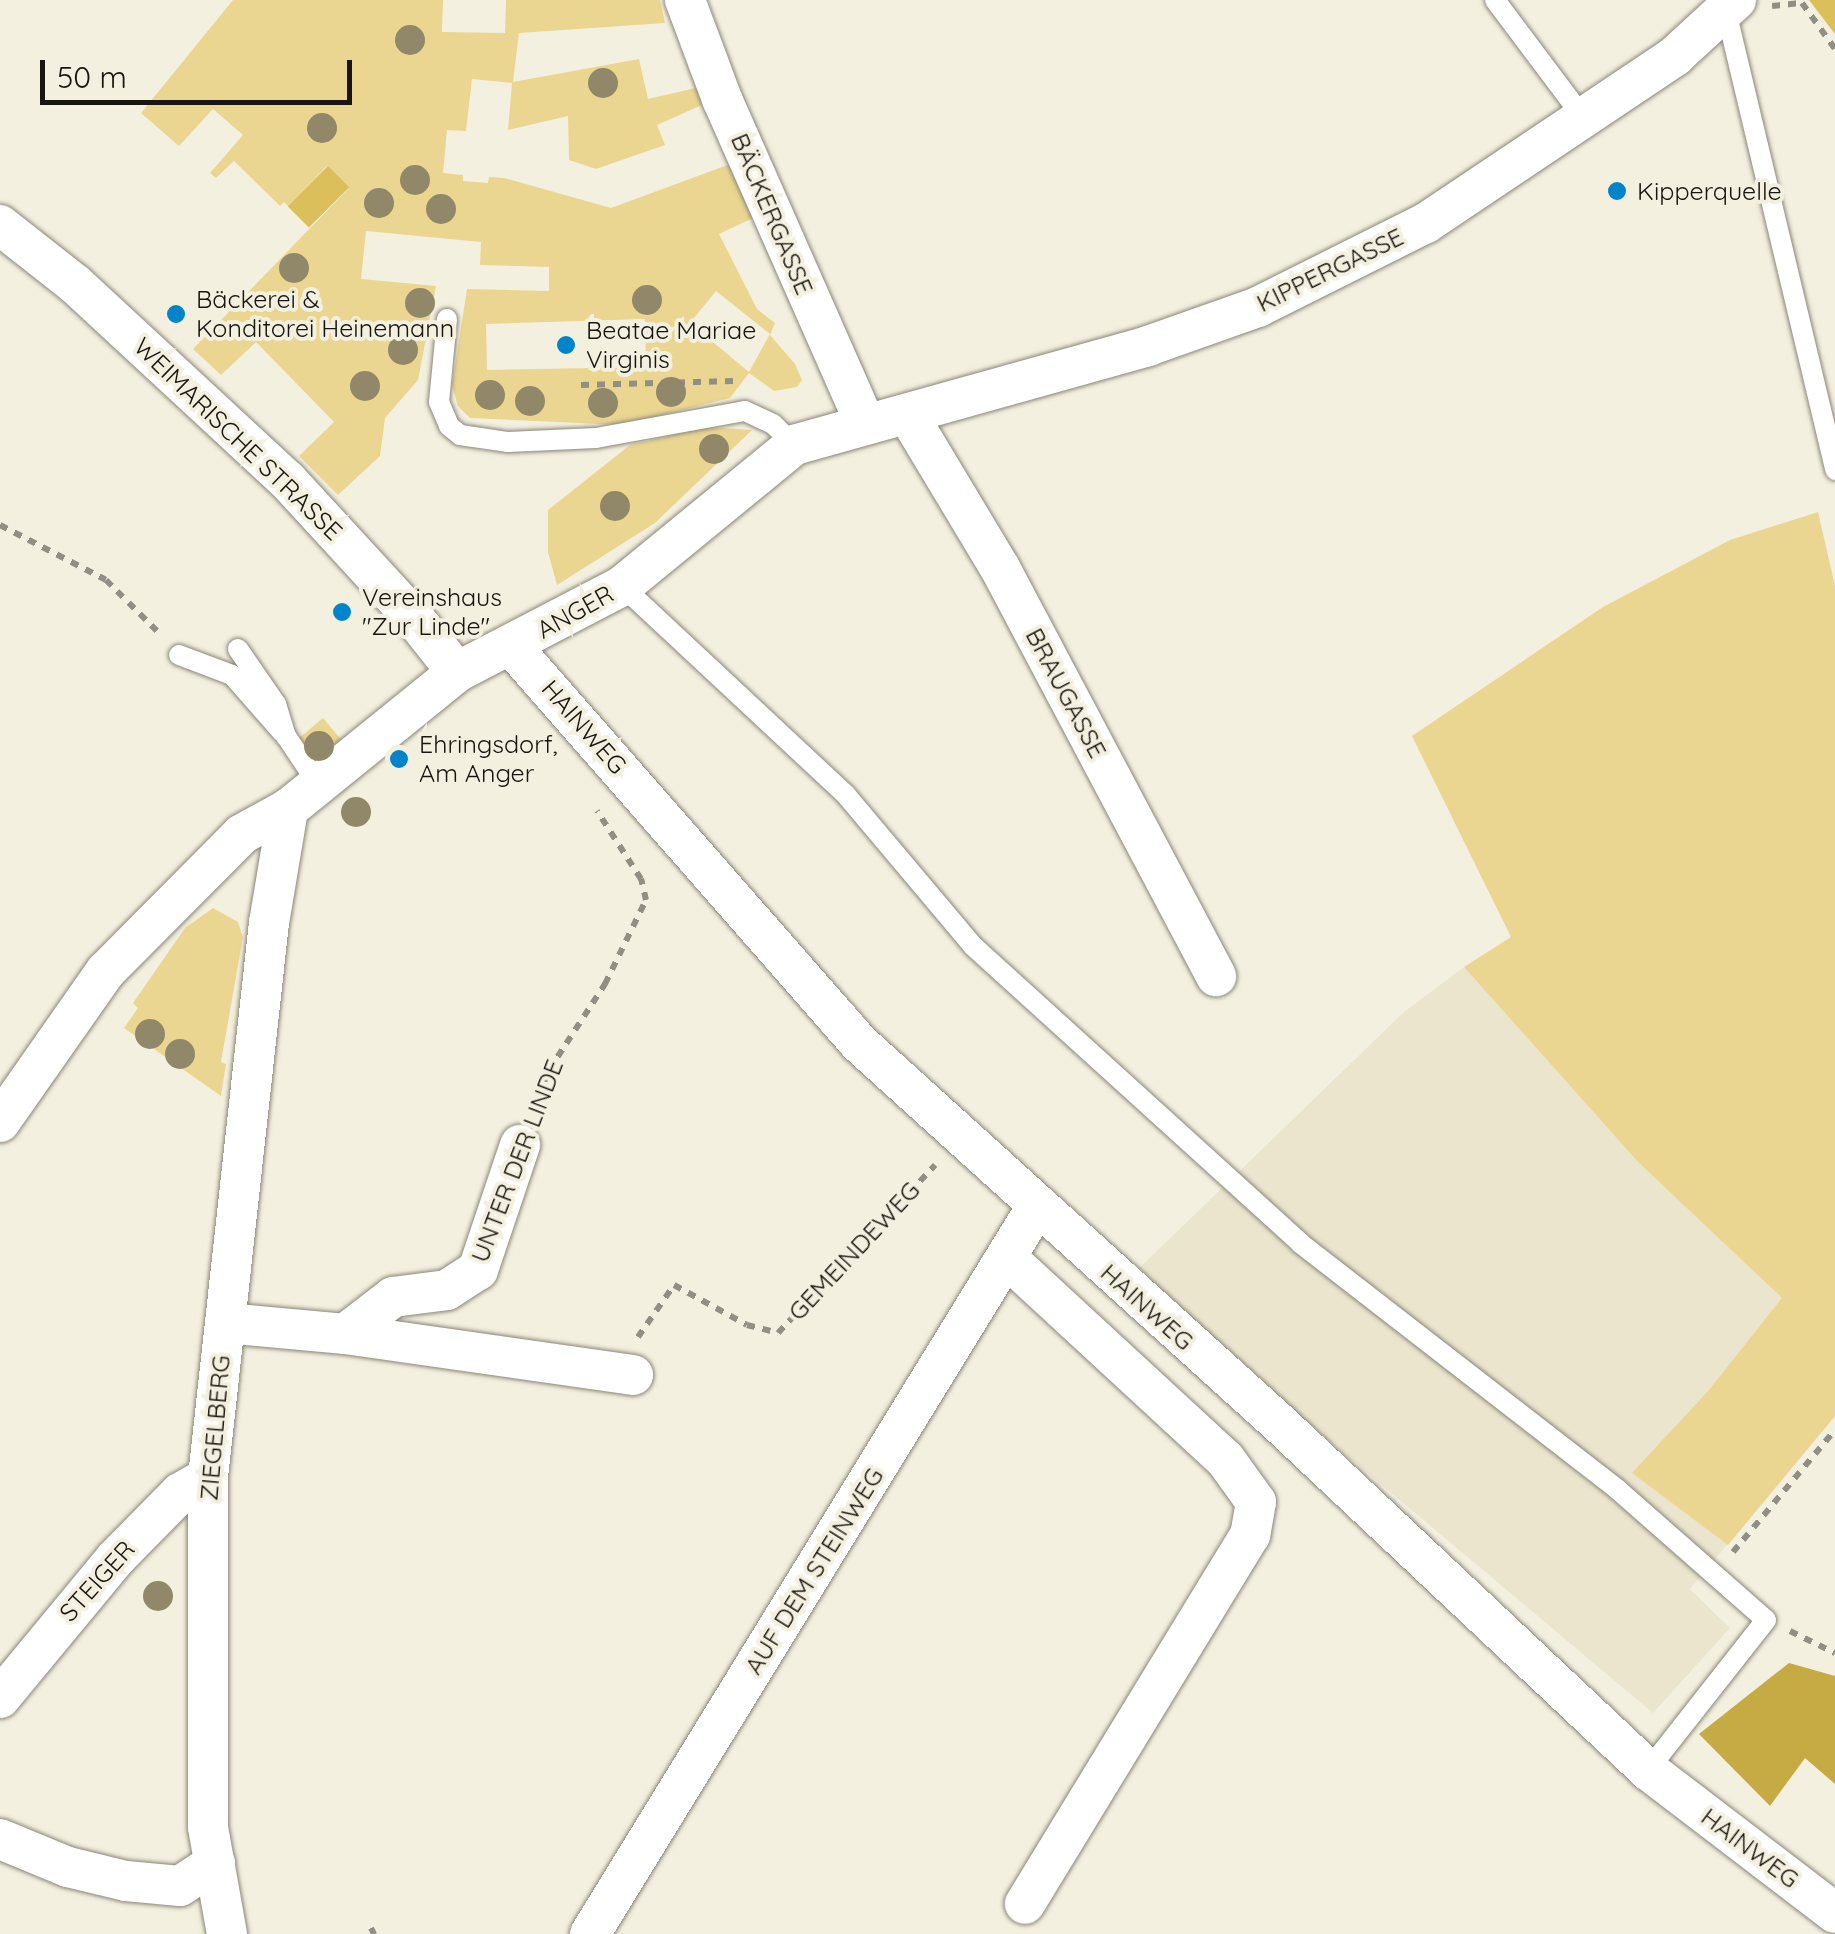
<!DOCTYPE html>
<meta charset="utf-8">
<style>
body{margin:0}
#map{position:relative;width:1835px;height:1934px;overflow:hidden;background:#f4f0e0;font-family:Quicksand,sans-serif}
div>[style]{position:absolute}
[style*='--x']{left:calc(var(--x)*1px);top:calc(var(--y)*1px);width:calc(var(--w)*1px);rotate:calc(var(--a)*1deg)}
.built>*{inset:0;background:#ebe5ce}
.green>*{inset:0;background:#ead691;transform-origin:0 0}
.forest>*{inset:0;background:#c6aa44}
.water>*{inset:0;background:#dbbf5b;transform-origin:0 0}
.path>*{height:6px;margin-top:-3px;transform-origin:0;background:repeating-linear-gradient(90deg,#918e83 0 8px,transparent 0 16px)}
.roads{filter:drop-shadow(0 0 2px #8a8678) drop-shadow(0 0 2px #8a8678)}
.lane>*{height:20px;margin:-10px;padding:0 10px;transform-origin:10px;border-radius:10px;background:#fff}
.street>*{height:40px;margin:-20px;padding:0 20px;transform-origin:20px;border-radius:20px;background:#fff}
.trees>*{width:30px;height:30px;margin:-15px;border-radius:50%;background:#908868}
.dots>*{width:28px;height:28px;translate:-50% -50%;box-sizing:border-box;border:5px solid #f4f0e0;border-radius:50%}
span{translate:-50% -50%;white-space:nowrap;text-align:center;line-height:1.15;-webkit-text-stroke:8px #f4f0e0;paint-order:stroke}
.poi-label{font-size:25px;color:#181611}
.left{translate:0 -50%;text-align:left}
.street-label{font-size:25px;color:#181611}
.scale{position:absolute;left:40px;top:60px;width:312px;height:45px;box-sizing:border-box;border:5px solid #181611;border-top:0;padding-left:12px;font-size:30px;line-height:35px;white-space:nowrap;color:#181611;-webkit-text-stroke:8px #f4f0e0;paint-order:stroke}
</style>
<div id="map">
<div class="built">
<div style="clip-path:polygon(1464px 967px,1638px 1162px,1835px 1348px,1835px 1416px,1690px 1589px,1730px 1628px,1653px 1713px,1132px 1275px,1404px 1012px)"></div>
</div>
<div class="green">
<div style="clip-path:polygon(evenodd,233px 0,443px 0,442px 32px,505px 33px,506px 0,660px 0,665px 23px,519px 33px,513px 82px,639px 59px,648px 99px,700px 87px,706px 103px,657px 125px,665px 145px,596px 169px,569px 160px,568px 116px,508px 130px,512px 83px,472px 79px,466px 131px,447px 130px,443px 173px,463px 175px,463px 181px,488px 183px,489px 177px,504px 178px,611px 208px,733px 163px,753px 218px,719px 234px,757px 309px,775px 323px,770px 335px,795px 364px,802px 380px,797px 387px,774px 391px,749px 373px,730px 398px,622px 425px,470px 418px,458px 406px,452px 386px,467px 289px,549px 291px,549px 267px,480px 265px,481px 242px,366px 231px,361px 279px,436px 286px,418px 380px,385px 418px,380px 456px,338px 495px,299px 456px,334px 422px,256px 342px,221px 375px,193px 349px,349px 188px,327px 166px,288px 206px,284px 202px,280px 206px,234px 161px,216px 178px,210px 173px,243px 135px,213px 109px,179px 146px,141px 113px,233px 0,716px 291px,770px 334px,749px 372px,690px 323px,716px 291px,233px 0,645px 319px,646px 367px,487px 370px,486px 324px,645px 319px)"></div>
<div style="clip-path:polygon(708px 427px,752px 430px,655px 523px,557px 585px,548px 552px,548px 510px,630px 445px)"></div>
<div style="clip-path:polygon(1818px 512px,1835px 586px,1835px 1416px,1728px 1545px,1632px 1473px,1709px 1390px,1782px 1298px,1638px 1162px,1464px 967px,1511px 937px,1412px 736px,1603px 607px,1730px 540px)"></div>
<div style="left:323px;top:718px;width:33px;height:31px;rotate:50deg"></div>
<div style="clip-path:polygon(213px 908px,238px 922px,243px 937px,221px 1062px,226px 1064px,221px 1096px,124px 1028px,138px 1008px,133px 1003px,185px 928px)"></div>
</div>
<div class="forest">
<div style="clip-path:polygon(1789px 1663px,1835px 1676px,1835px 1784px,1805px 1758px,1770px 1806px,1699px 1734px)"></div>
</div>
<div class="water">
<div style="clip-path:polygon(1809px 0,1835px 0,1835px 34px)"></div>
<div style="left:328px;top:166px;width:30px;height:57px;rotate:45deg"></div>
</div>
<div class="path">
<div style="--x:1772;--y:6;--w:30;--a:-6"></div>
<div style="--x:1802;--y:3;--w:57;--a:54.3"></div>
<div style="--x:581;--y:385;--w:153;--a:-1.5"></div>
<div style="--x:0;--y:525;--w:119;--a:27.4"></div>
<div style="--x:106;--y:580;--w:79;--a:45"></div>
<div style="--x:532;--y:1111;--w:44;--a:-67.5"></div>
<div style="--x:549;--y:1070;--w:103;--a:-56.9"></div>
<div style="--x:605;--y:984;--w:93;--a:-64"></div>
<div style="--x:646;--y:900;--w:22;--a:-103"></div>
<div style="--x:641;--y:879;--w:81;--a:-122.9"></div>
<div style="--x:638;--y:1337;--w:63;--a:-55.3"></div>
<div style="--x:674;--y:1285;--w:83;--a:28.7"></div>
<div style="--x:747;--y:1325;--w:32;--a:14"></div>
<div style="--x:778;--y:1333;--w:230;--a:-46.9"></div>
<div style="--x:1733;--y:1552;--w:159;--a:-50.1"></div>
<div style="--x:1790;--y:1631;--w:50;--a:26.1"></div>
<div style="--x:371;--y:1928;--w:7;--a:63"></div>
</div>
<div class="roads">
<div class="lane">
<div style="--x:1495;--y:0;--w:150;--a:53.1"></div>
<div style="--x:1726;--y:11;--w:472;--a:76.6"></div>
<div style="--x:447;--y:319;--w:83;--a:95.5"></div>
<div style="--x:439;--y:402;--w:26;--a:67"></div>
<div style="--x:449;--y:426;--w:14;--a:39"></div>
<div style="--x:460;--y:435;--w:49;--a:8.3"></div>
<div style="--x:508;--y:442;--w:88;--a:-2.6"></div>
<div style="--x:596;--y:438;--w:151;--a:-10.3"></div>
<div style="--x:745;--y:411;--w:31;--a:25"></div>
<div style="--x:773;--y:424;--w:30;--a:45"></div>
<div style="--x:622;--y:586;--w:306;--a:43"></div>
<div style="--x:846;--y:795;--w:197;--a:49.9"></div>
<div style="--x:973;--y:946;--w:442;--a:42.2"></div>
<div style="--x:1300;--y:1243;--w:401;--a:37.8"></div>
<div style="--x:1617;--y:1489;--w:198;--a:41.3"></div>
<div style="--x:1766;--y:1620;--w:191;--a:128.2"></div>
<div style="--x:238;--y:649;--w:67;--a:55.4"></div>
<div style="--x:276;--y:704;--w:34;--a:73"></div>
<div style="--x:286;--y:736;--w:58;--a:56.3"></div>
<div style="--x:179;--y:655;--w:57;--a:20.7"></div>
<div style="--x:232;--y:675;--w:76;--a:48.7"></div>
</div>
<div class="street">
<div style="--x:685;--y:0;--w:106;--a:69.5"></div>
<div style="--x:722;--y:99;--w:356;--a:66.2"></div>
<div style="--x:0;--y:225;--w:95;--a:38.2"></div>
<div style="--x:75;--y:284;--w:289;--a:42.8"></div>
<div style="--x:287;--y:480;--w:188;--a:47.4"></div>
<div style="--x:414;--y:618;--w:69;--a:51.5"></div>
<div style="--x:908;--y:415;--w:179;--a:59"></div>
<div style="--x:1000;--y:568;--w:462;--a:62.1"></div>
<div style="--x:512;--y:647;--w:527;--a:48.77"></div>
<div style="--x:859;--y:1043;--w:566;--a:42.14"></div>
<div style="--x:1279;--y:1423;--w:507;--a:43.24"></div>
<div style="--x:1648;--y:1770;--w:235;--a:37.4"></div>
<div style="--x:0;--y:1122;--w:183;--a:-55"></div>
<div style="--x:105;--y:972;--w:194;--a:-45.2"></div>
<div style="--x:242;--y:834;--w:52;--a:-28.5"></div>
<div style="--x:288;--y:809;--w:218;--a:-39"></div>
<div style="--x:457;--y:672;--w:186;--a:-27.5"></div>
<div style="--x:622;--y:586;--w:222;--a:-39.3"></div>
<div style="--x:794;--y:445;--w:368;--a:-15.6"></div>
<div style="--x:1148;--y:346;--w:117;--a:-19.5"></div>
<div style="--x:1258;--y:307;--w:188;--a:-26.6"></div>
<div style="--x:1426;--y:223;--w:300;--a:-33.8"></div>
<div style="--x:1675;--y:56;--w:83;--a:-42.6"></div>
<div style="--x:1007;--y:1258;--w:297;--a:42.7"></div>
<div style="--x:1225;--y:1459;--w:53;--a:54.2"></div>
<div style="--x:1256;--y:1502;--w:34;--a:100"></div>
<div style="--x:1250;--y:1535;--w:432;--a:121.4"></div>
<div style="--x:225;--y:1323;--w:121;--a:5.2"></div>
<div style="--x:345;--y:1334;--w:291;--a:8.1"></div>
<div style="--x:345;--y:1334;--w:61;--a:-37.6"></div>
<div style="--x:393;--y:1297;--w:54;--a:-7.4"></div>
<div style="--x:447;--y:1290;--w:37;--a:-33"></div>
<div style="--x:478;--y:1270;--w:132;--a:-71.4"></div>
<div style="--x:0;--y:1698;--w:180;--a:-50.4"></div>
<div style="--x:115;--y:1559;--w:93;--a:-45.4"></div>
<div style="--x:180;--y:1493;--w:32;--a:-30"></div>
<div style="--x:0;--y:1839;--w:74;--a:22.4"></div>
<div style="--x:68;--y:1867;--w:60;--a:13.6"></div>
<div style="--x:126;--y:1881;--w:54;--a:5.3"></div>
<div style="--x:180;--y:1886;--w:42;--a:-33.3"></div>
<div style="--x:227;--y:1934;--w:109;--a:-100.1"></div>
<div style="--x:208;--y:1827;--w:350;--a:-90"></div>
<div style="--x:208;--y:1477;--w:557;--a:-83.72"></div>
<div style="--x:269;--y:923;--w:116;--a:-80.5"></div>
<div style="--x:590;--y:1934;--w:852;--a:-58.44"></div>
</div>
</div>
<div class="trees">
<div style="left:410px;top:40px"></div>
<div style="left:603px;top:83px"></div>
<div style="left:322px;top:128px"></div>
<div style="left:415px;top:180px"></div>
<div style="left:379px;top:203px"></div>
<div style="left:441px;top:209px"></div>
<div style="left:294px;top:268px"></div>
<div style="left:647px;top:300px"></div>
<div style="left:420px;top:303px"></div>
<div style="left:403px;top:350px"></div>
<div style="left:365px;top:386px"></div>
<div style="left:671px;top:392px"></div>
<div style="left:490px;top:395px"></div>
<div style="left:530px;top:401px"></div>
<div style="left:603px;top:403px"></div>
<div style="left:714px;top:449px"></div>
<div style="left:615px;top:506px"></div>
<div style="left:319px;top:746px"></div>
<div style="left:356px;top:812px"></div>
<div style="left:150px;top:1034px"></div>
<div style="left:180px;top:1054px"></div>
<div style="left:158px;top:1596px"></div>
</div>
<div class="dots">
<div style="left:1617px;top:191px;background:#0284cb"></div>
<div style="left:176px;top:314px;background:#0284cb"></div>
<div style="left:566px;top:345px;background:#0284cb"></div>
<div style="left:342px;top:612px;background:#0284cb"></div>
<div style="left:399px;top:759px;background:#0284cb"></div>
</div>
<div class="poi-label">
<span class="left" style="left:1637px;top:191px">Kipperquelle</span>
<span class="left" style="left:196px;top:314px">Bäckerei &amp;<br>Konditorei Heinemann</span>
<span class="left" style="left:586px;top:345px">Beatae Mariae<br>Virginis</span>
<span class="left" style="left:362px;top:612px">Vereinshaus<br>"Zur Linde"</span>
<span class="left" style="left:419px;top:759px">Ehringsdorf,<br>Am Anger</span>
</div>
<div class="street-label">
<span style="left:772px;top:214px;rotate:67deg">BÄCKERGASSE</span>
<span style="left:1330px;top:270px;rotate:-26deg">KIPPERGASSE</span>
<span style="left:238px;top:439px;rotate:44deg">WEIMARISCHE STRASSE</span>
<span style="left:575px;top:612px;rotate:-29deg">ANGER</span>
<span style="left:1066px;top:693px;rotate:62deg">BRAUGASSE</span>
<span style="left:584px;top:727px;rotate:49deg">HAINWEG</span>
<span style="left:517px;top:1161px;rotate:-69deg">UNTER DER LINDE</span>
<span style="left:854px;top:1251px;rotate:-47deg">GEMEINDEWEG</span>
<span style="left:1147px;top:1307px;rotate:42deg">HAINWEG</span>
<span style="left:215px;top:1428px;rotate:-85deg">ZIEGELBERG</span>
<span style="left:814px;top:1571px;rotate:-58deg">AUF DEM STEINWEG</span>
<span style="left:97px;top:1581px;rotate:-48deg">STEIGER</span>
<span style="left:1750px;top:1848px;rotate:37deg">HAINWEG</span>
</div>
<div class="scale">50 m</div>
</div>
